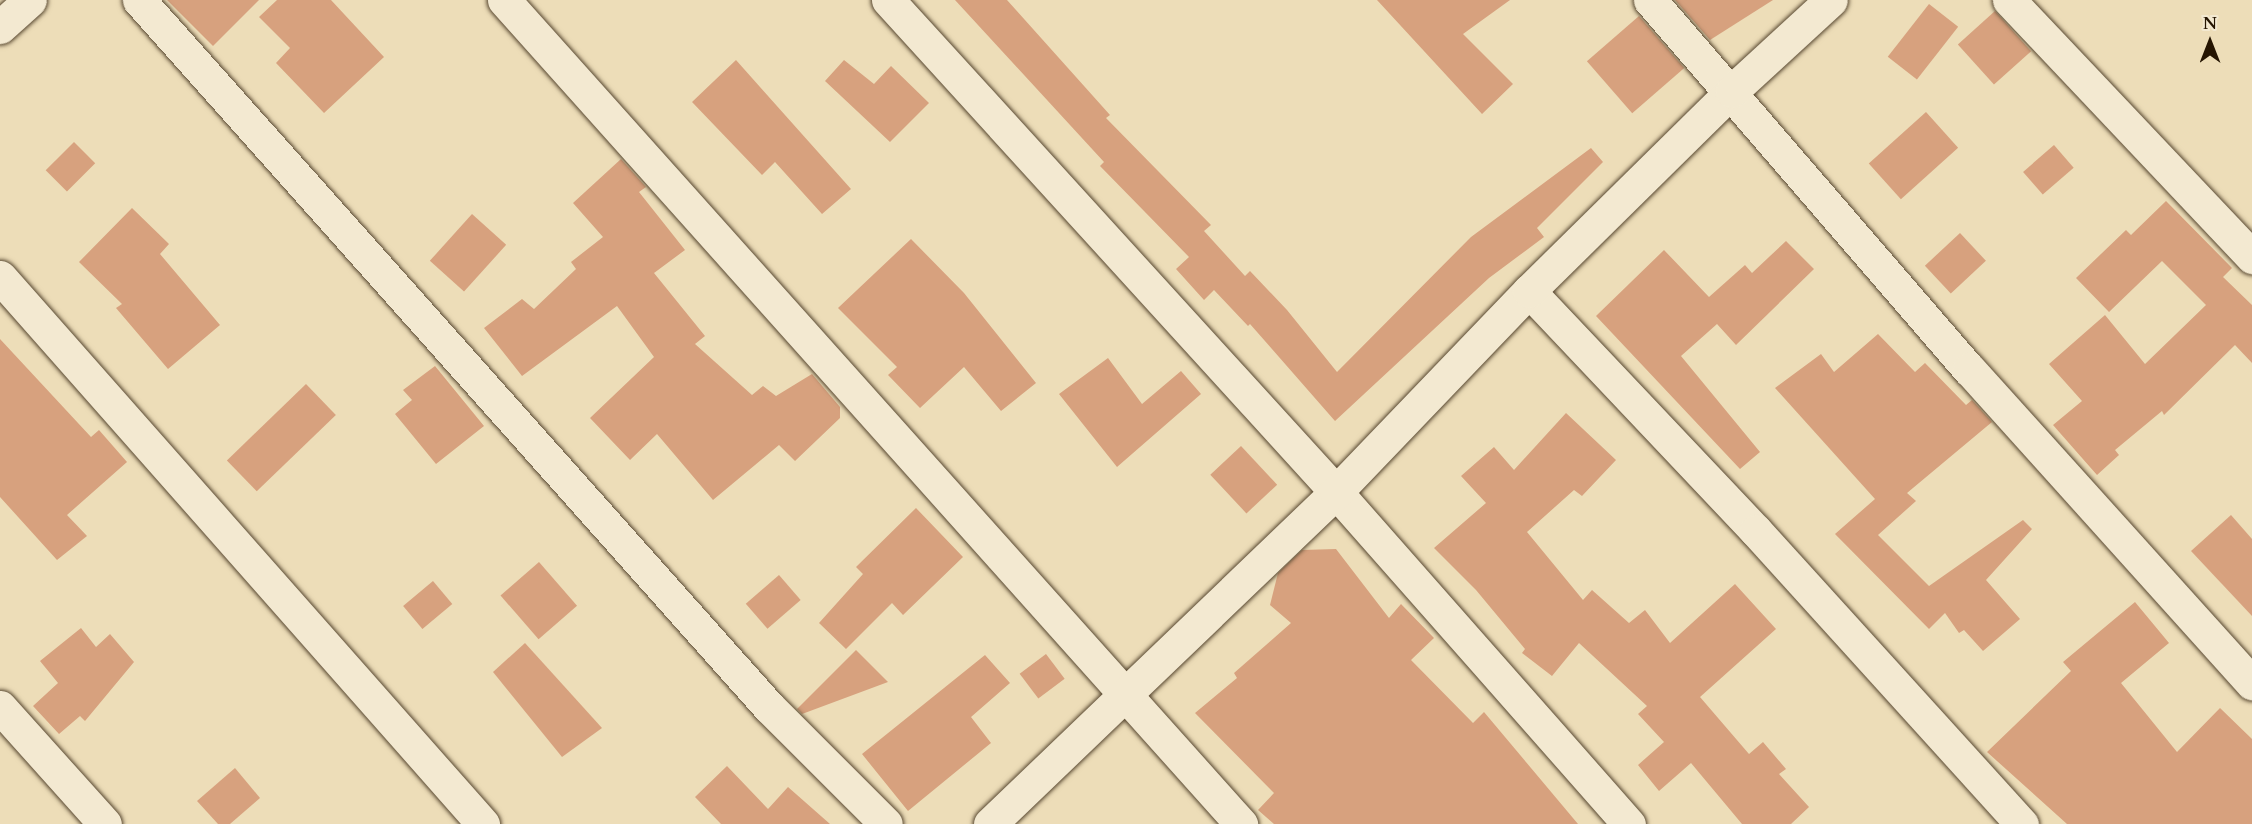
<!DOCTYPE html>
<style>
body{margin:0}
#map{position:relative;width:2252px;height:824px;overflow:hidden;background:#edddb8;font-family:Cardo,serif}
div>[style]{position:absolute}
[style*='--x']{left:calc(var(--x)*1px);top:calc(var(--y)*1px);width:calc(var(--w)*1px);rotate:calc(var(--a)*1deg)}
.building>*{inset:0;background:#d7a17e;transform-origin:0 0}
.roads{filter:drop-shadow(0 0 2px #574730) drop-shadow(0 0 2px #574730)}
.minor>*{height:33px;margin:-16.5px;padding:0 16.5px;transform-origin:16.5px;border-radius:16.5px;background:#f3e9d1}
span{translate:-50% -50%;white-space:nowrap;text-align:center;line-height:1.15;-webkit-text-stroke:4.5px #f3e9d1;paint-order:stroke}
.north{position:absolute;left:2180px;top:12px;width:60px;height:60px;-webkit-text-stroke:4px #f3e9d1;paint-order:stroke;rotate:0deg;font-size:16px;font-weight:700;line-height:24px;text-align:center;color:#251502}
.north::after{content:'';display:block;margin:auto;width:21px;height:27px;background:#251502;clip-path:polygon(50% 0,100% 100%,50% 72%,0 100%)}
</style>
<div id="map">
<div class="building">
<div style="clip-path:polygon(167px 0,259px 0,213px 46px)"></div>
<div style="clip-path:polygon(277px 0,331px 0,384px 57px,324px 113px,276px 63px,290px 48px,259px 17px)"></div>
<div style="clip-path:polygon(955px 0,1007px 0,1110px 115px,1106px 118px,1211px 225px,1204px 231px,1245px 276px,1250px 271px,1287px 310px,1337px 372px,1471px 237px,1591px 148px,1603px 162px,1537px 228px,1544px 237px,1489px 278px,1335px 421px,1250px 324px,1248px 326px,1214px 290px,1204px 300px,1176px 269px,1189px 257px,1100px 166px,1104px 162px)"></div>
<div style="clip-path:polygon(1377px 0,1510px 0,1463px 34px,1513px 84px,1482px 114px)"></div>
<div style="clip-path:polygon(1675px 0,1773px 0,1710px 40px)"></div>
<div style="left:1929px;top:4px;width:37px;height:67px;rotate:38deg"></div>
<div style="left:1995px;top:11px;width:54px;height:50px;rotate:48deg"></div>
<div style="left:1639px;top:16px;width:69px;height:69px;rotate:49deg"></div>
<div style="clip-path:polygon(736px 60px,851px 189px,822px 214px,775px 162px,762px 175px,692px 102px)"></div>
<div style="clip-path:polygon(844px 60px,874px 84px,891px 66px,929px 103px,890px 142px,825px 81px)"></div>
<div style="left:1926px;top:112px;width:48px;height:77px;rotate:48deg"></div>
<div style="left:74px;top:142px;width:30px;height:40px;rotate:45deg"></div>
<div style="left:2054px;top:145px;width:30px;height:41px;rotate:49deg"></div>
<div style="clip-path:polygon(621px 159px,646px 187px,639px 192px,685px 250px,654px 273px,705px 336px,695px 344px,752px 395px,763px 386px,776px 396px,812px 374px,840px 407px,840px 418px,795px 461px,779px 445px,713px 500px,657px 434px,630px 460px,590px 418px,654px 357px,617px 306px,522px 376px,484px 328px,522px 299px,534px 309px,576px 269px,571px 262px,603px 237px,573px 203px)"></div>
<div style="clip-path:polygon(2166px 201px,2232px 268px,2223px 277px,2252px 305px,2252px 363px,2235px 345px,2164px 415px,2162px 411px,2115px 450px,2119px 455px,2097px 475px,2053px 425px,2082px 401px,2049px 364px,2105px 315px,2145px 364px,2206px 305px,2162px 261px,2109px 312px,2076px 278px,2126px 230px,2131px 235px)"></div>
<div style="clip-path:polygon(132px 208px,169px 244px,160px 254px,220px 325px,168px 369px,116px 308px,122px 304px,79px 262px)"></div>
<div style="left:472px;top:214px;width:46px;height:63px;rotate:42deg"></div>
<div style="left:1960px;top:233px;width:38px;height:48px;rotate:47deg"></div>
<div style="clip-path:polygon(911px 239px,964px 293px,1036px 383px,1001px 411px,964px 367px,920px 408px,888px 375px,897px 367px,838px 308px)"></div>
<div style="clip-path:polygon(1786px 241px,1814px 269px,1736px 345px,1717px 324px,1681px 356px,1760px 452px,1740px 469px,1596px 316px,1664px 250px,1709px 297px,1745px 265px,1752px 273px)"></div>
<div style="clip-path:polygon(1878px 334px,1915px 372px,1925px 363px,1966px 405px,1972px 400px,1992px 422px,1907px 493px,1916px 501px,1878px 535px,1929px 586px,2023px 520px,2032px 529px,1986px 580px,2020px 619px,1983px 651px,1964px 630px,1959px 633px,1945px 613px,1929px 629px,1835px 534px,1875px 499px,1775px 388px,1821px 354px,1834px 372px)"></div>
<div style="clip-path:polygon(0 339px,91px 437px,99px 430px,127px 462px,67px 515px,87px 536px,57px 560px,0 497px)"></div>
<div style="clip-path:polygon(1108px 358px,1142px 404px,1181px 371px,1201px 394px,1117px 467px,1059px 394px)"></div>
<div style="clip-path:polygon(435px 366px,484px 426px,436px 464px,395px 414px,412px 400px,403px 390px)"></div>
<div style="left:306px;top:384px;width:43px;height:110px;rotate:46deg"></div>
<div style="clip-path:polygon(1566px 413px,1616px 460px,1582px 496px,1574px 490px,1527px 532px,1583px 600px,1592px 590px,1629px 623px,1645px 610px,1670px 643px,1735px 584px,1776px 629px,1700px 697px,1749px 754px,1763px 742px,1786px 769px,1779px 774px,1809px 807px,1791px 824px,1742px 824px,1691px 763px,1659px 791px,1638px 765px,1664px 742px,1638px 714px,1647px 706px,1579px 643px,1552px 676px,1522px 653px,1525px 649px,1476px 590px,1434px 548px,1486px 503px,1461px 476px,1494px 447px,1514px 470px)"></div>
<div style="left:1241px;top:446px;width:53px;height:42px;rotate:47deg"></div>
<div style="clip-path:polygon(916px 508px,963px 557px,903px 615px,892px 603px,846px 649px,819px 623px,863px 574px,856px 567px)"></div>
<div style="clip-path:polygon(2231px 515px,2252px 539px,2252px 616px,2191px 551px)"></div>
<div style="clip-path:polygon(1336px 549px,1389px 618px,1401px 604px,1434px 638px,1411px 660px,1473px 723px,1484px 712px,1578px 824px,1274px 824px,1258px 810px,1274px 793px,1195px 713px,1237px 678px,1234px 673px,1291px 623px,1270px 605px,1278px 573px,1302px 550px)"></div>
<div style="left:539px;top:562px;width:58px;height:51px;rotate:49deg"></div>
<div style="left:779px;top:575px;width:33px;height:44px;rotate:49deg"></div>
<div style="left:433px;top:581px;width:30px;height:39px;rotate:50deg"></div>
<div style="clip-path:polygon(2135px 602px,2169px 643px,2121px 683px,2177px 752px,2220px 708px,2252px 739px,2252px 824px,2067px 824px,1987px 752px,2071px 671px,2063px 662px)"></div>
<div style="clip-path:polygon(81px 628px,96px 647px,110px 634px,134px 662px,85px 721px,80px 716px,59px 734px,33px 706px,58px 683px,40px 661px)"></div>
<div style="clip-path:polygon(525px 643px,602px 728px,562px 757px,493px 672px)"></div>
<div style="clip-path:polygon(856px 650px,888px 682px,802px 714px,797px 709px)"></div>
<div style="left:1046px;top:654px;width:31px;height:33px;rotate:53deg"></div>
<div style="clip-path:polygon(985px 655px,1010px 683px,971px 717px,991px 743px,908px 811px,862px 754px)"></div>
<div style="clip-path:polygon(727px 766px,768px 809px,788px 787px,830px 824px,721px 824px,695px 797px)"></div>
<div style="clip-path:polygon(235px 768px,260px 798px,230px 824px,218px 824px,197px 801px)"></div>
</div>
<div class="roads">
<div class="minor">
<div style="--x:139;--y:0;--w:947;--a:48.3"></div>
<div style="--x:769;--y:707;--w:165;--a:45"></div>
<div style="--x:504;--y:0;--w:1106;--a:48.19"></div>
<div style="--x:888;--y:0;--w:665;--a:47.68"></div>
<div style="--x:1336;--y:492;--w:443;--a:48.6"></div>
<div style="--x:1650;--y:0;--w:488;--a:49.2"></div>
<div style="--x:1969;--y:369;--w:423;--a:48"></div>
<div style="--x:2009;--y:0;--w:354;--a:46.6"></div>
<div style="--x:0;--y:27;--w:40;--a:-42"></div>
<div style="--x:0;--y:277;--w:730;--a:48.56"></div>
<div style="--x:1529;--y:291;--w:330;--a:46.6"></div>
<div style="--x:1756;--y:531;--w:396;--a:47.8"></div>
<div style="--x:0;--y:707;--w:157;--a:48.1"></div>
<div style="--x:990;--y:824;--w:480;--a:-43.8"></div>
<div style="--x:1336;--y:492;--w:279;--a:-46.2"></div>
<div style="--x:1529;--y:291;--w:285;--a:-44.6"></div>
<div style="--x:1732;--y:91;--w:134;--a:-42.6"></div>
</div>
</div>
<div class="north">N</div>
</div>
